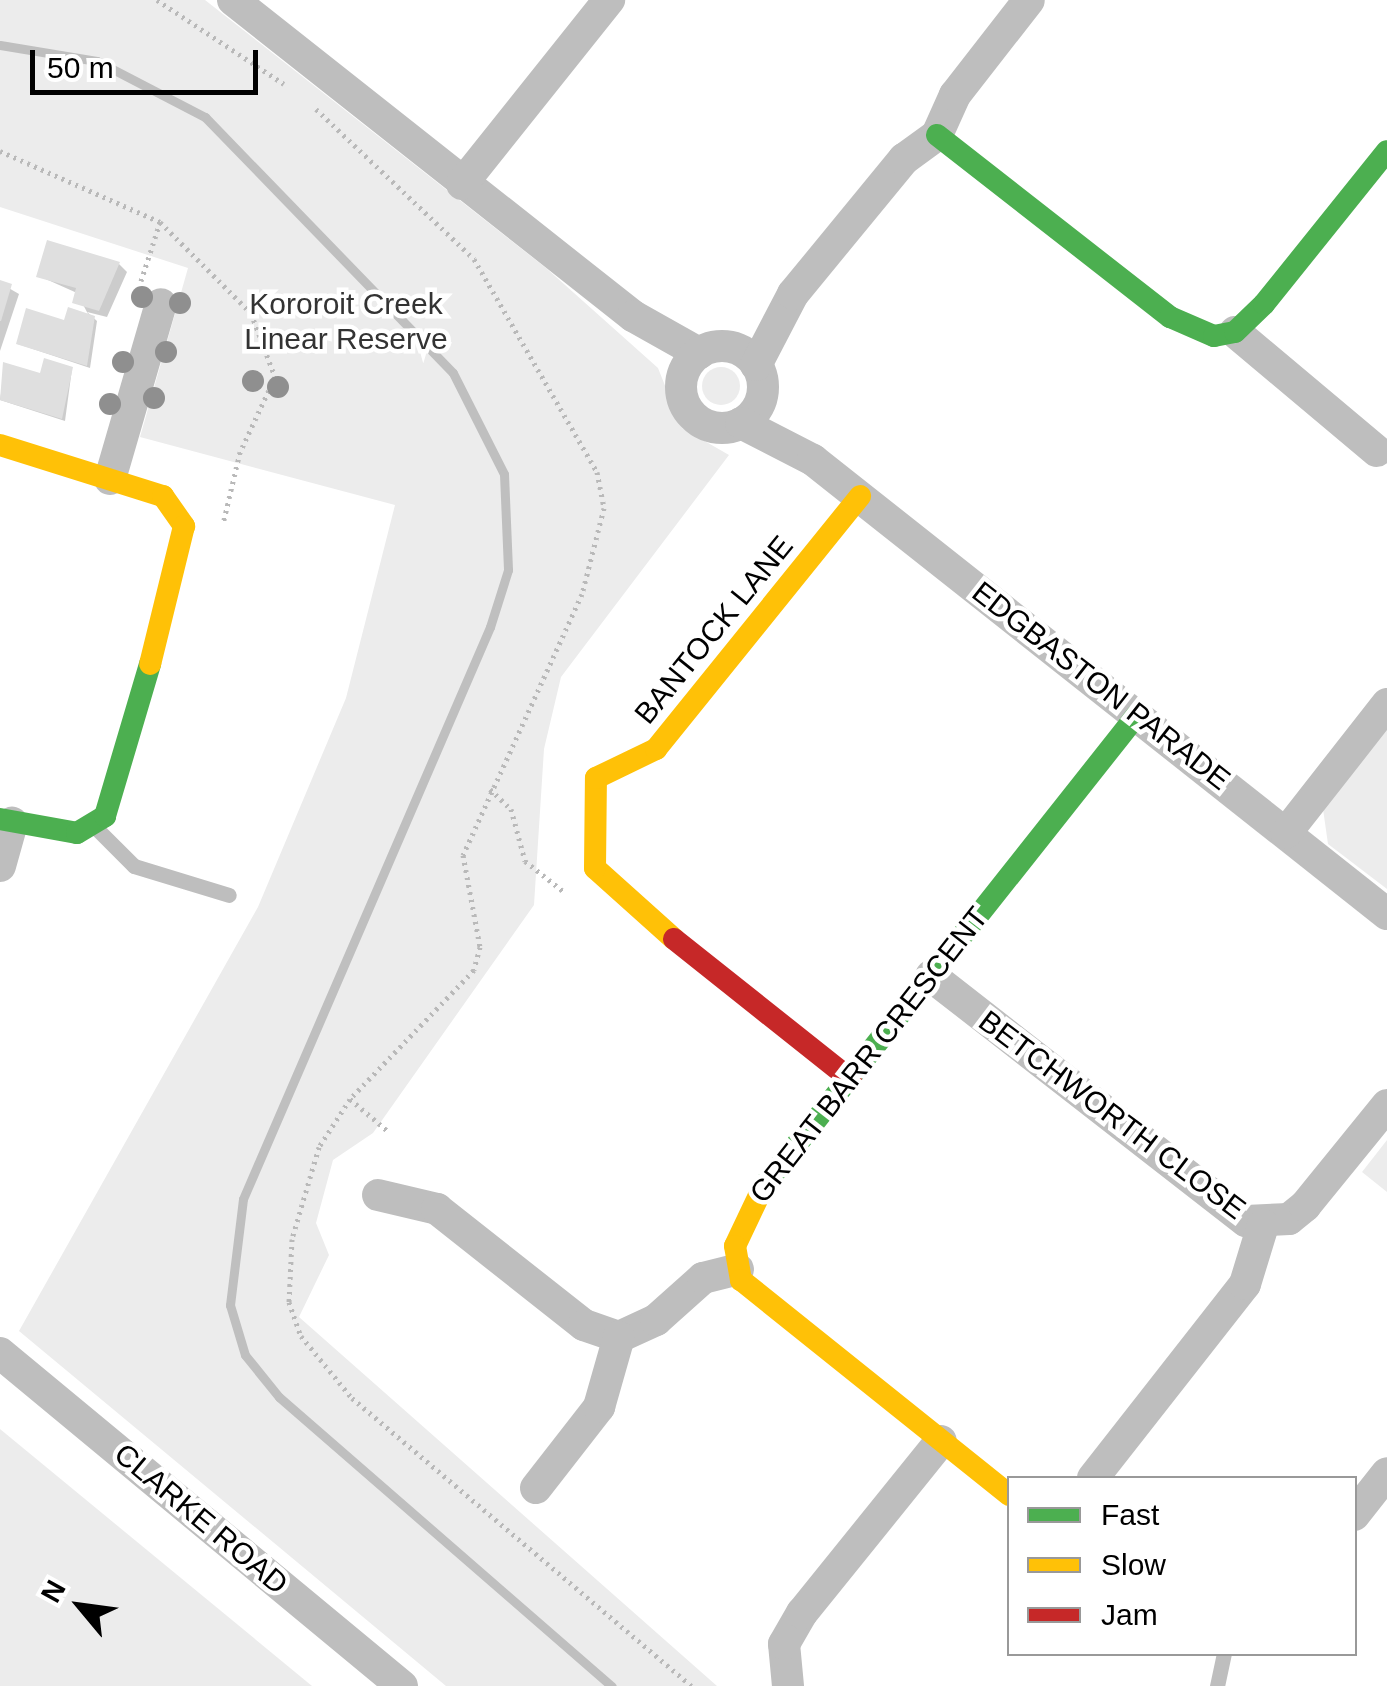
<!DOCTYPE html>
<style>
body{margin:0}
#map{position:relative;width:1387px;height:1686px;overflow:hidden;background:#fff;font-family:Helvetica,sans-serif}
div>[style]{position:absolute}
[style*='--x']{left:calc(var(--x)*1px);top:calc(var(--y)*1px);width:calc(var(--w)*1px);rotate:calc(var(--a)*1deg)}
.green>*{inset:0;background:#ececec}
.round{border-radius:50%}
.shadow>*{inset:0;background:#0003}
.stream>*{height:9px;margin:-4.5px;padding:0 4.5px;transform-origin:4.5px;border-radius:4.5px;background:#bfbfbf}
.building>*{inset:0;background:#dfdfdf}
.path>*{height:5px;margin-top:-2.5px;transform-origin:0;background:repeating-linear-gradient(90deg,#b9b9b9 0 2.5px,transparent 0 7.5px)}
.lane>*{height:15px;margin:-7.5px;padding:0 7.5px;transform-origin:7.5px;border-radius:7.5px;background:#bebebe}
.street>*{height:32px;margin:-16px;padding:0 16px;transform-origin:16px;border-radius:16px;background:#bebebe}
.street>.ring{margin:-16px;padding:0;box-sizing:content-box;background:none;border:32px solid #bebebe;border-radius:50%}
.fast>*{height:22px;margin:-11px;padding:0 11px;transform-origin:11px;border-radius:11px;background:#4caf50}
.slow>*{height:22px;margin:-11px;padding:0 11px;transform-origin:11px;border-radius:11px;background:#ffc107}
.jam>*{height:22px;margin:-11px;padding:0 11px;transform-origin:11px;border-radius:11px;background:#c62828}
.trees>*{width:22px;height:22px;margin:-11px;border-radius:50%;background:#8f8f8f}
span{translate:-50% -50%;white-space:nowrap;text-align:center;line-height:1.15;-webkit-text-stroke:9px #fff;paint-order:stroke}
.park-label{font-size:30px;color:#333}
.street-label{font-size:30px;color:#000}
.legend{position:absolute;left:1007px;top:1476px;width:350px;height:180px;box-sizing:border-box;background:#fff;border:2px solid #999;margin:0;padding:12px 18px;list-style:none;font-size:30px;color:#000}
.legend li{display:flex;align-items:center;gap:20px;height:50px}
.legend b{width:50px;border:2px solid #999}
.north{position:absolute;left:30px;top:1556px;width:100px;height:100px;-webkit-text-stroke:8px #fff;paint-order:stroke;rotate:299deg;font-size:28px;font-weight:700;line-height:40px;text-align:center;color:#000}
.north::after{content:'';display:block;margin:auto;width:35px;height:45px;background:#000;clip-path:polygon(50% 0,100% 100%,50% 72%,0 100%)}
.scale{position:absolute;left:30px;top:50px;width:228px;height:45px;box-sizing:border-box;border:5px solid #000;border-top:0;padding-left:12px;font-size:30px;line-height:35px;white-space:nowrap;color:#000;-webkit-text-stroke:8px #fff;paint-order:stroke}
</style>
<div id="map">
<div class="green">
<div style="clip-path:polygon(0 0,205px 0,546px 268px,658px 368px,682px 428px,729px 455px,561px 677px,544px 749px,534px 905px,373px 1133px,333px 1160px,316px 1223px,329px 1255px,299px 1317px,717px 1686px,446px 1686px,19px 1331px,258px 907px,346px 698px,395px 505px,140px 437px,188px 268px,0 207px)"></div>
<div class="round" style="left:702px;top:367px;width:38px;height:38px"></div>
<div style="clip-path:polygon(1387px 729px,1387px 889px,1328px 844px,1323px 809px)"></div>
<div style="clip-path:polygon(1387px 1140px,1387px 1192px,1362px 1172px)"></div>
<div style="clip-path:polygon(0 1429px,312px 1686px,0 1686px)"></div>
</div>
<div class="shadow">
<div style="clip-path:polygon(119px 264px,127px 272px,107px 317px,87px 312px,97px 321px,90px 368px,18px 344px,89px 316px,77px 293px,39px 276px)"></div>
<div style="clip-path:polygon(0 283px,19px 294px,0 351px)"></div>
<div style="clip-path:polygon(5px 365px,42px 377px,72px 369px,65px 421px,0 400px)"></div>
</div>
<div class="stream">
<div style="--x:0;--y:45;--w:98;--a:9.4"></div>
<div style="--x:97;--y:61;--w:122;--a:27.4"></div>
<div style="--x:205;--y:117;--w:356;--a:45.9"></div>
<div style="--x:453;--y:373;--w:113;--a:63.2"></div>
<div style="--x:504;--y:474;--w:96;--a:87.6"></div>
<div style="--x:508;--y:570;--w:60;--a:107.5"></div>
<div style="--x:490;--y:627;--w:623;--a:113.36"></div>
<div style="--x:243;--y:1199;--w:107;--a:97"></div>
<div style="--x:230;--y:1305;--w:52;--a:73.3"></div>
<div style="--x:245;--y:1355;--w:54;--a:51"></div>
<div style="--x:279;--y:1397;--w:441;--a:41"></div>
</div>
<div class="building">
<div style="clip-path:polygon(47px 240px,120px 262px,99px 311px,72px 303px,76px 288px,36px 277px)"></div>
<div style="clip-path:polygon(0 280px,12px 284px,1px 321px,0 321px)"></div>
<div style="clip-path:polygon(68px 307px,95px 316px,87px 366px,16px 344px,26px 308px,64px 320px)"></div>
<div style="clip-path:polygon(44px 358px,73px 367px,62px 419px,0 400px,3px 362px,40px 373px)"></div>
</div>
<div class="path">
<div style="--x:157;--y:0;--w:152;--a:33.5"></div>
<div style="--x:316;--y:109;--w:218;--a:43.5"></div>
<div style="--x:474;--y:259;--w:246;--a:60"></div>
<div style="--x:597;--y:472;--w:37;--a:79"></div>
<div style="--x:604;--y:508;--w:89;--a:104.3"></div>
<div style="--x:582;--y:594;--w:287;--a:114.5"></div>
<div style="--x:463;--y:855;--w:94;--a:79.5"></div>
<div style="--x:480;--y:947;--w:24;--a:105"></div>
<div style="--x:474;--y:970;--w:179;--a:133.9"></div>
<div style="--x:350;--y:1099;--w:57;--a:122.9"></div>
<div style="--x:319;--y:1147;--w:96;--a:106.4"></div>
<div style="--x:292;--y:1239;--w:63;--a:92.7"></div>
<div style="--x:289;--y:1302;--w:36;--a:71"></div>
<div style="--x:301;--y:1336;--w:80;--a:50.6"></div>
<div style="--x:352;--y:1398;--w:445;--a:40.3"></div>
<div style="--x:0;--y:151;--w:175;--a:23.9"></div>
<div style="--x:160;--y:222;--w:129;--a:45"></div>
<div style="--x:251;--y:313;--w:68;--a:69.4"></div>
<div style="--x:275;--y:377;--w:83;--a:115"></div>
<div style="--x:240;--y:452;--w:74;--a:103.3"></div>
<div style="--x:141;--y:281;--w:62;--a:-72.1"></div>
<div style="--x:490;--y:789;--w:29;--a:44"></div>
<div style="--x:511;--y:809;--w:54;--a:74.9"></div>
<div style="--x:525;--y:861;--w:48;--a:38.3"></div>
<div style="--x:350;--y:1099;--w:52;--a:40.4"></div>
</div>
<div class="lane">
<div style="--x:95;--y:827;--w:55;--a:45"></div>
<div style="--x:134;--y:866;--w:99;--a:17"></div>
<div style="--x:1217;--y:1686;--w:33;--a:-78"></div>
</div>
<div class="street">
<div style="--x:233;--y:0;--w:510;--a:38.31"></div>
<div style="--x:633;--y:316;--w:76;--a:29.3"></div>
<div style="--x:462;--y:184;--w:236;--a:-51.4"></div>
<div style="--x:1235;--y:332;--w:185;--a:40"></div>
<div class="ring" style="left:681px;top:346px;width:50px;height:50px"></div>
<div style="--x:756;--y:365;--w:80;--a:-62.5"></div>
<div style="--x:793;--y:294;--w:175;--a:-50.6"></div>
<div style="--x:904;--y:159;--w:41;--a:-36"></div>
<div style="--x:937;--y:135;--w:44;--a:-65.8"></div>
<div style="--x:955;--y:95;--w:120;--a:-52.1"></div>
<div style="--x:741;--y:423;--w:81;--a:27.2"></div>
<div style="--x:813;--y:460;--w:732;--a:38.34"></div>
<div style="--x:110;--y:479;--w:182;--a:-73.8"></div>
<div style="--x:1286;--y:833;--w:164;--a:-51.9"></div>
<div style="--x:0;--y:866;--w:45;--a:-74.4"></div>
<div style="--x:931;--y:976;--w:399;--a:37.9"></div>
<div style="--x:1246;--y:1221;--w:43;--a:-2.7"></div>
<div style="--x:1289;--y:1219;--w:21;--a:-39"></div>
<div style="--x:1305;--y:1206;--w:130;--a:-50.9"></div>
<div style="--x:378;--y:1195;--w:61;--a:13.3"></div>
<div style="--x:437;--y:1209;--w:187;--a:38.3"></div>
<div style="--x:584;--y:1325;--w:37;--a:19"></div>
<div style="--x:619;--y:1337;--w:41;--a:-24.7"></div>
<div style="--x:656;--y:1320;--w:63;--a:-41.8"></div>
<div style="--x:703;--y:1278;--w:36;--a:-14"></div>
<div style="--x:0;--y:1353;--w:522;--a:39.64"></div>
<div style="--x:1093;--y:1478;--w:246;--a:-51.9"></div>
<div style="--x:1245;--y:1284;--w:62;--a:-73"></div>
<div style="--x:536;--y:1488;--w:103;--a:-52.1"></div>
<div style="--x:599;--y:1407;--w:73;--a:-74.1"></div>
<div style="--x:1354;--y:1515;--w:53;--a:-51.8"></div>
<div style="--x:788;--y:1686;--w:42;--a:-95.4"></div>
<div style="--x:784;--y:1644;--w:36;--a:-60"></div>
<div style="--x:802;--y:1613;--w:221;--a:-51.1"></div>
</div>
<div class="fast">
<div style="--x:937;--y:135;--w:296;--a:38"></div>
<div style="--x:1170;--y:317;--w:48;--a:23.4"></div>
<div style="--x:1214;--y:336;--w:21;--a:-11"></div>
<div style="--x:1235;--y:332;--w:40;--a:-44"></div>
<div style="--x:1264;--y:304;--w:196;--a:-51.2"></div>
<div style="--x:0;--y:819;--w:78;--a:10.3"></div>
<div style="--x:77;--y:833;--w:33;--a:-31"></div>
<div style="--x:105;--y:816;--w:159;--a:-73.5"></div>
<div style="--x:763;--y:1187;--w:602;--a:-51.61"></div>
</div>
<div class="slow">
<div style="--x:0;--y:445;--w:171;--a:17.4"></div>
<div style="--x:163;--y:496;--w:37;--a:55"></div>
<div style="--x:184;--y:526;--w:142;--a:103.8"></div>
<div style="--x:674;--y:939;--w:106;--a:-138.1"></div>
<div style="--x:595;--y:868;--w:90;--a:-89.4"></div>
<div style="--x:596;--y:778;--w:67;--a:-25.8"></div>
<div style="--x:656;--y:749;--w:325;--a:-51.1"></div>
<div style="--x:763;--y:1187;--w:65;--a:115.4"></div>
<div style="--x:735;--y:1246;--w:35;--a:80"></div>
<div style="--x:741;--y:1280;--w:344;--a:38.7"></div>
</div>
<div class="jam">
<div style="--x:674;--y:939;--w:226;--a:38.5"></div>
</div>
<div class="trees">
<div style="left:142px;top:297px"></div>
<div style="left:180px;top:303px"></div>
<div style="left:166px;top:352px"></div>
<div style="left:123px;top:362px"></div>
<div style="left:253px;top:381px"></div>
<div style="left:278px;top:387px"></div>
<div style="left:154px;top:398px"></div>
<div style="left:110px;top:404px"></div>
</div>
<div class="park-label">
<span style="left:346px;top:321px">Kororoit Creek<br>Linear Reserve</span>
</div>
<div class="street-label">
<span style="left:714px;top:630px;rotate:-51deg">BANTOCK LANE</span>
<span style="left:1101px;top:686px;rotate:38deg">EDGBASTON PARADE</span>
<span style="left:869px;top:1055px;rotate:-52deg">GREAT BARR CRESCENT</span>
<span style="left:1112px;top:1115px;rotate:37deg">BETCHWORTH CLOSE</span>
<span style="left:201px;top:1519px;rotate:40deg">CLARKE ROAD</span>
</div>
<ul class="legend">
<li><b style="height:12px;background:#4caf50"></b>Fast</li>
<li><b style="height:12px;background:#ffc107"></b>Slow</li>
<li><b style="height:12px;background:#c62828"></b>Jam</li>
</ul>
<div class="north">N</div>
<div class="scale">50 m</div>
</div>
